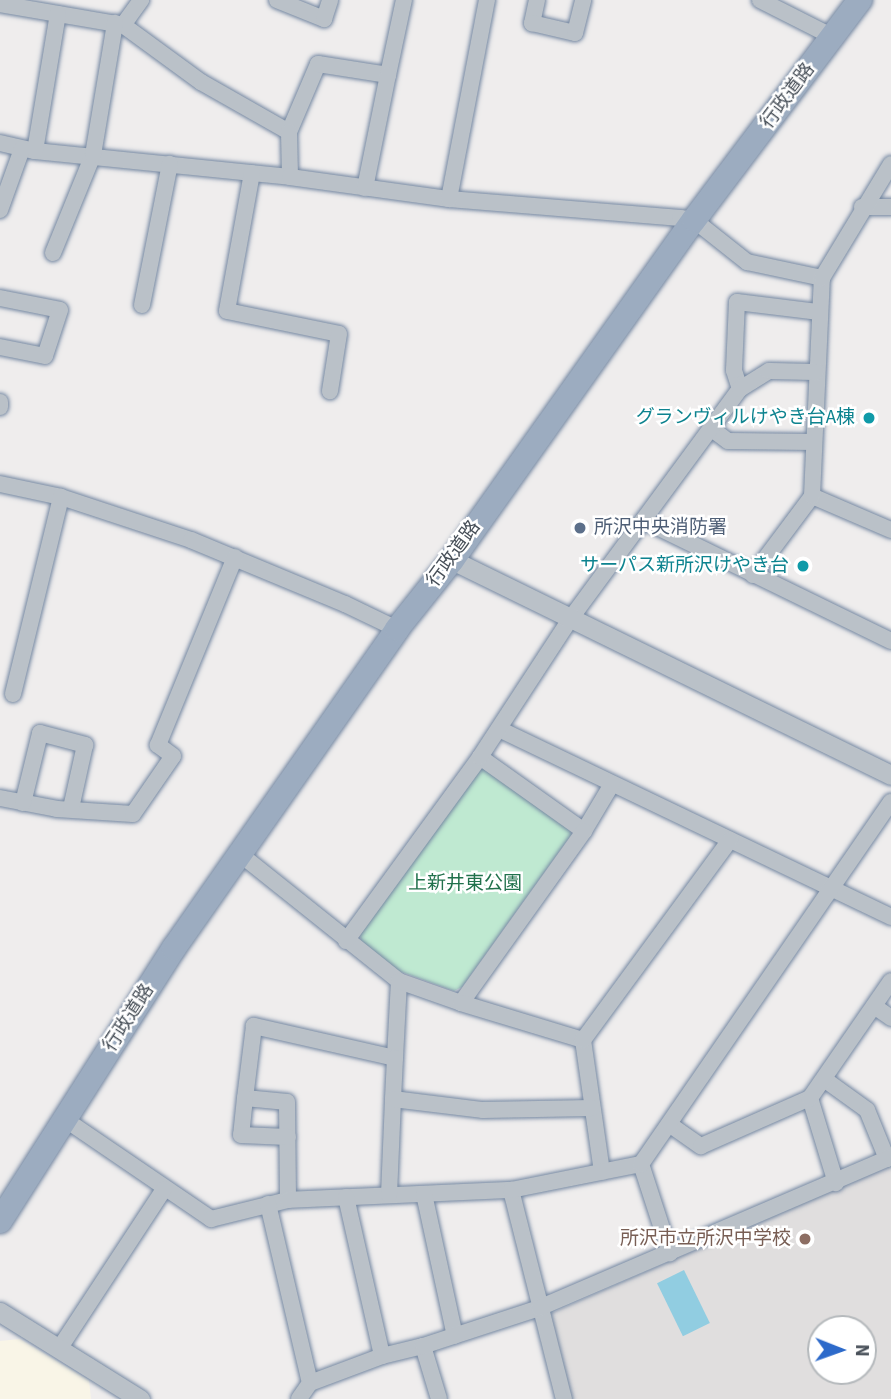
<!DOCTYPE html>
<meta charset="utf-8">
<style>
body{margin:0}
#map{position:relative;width:891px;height:1399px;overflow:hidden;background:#efeded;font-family:"Source Sans 3","Noto Sans JP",sans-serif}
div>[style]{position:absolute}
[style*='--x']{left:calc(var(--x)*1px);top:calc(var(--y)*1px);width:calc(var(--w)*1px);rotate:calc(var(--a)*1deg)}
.commercial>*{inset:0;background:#f9f5e7}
.education>*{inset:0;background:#e0dede}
.green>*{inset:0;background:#bfe9d1}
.water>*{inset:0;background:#91cde1;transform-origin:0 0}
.roads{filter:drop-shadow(0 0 2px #7588a2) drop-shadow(0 0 2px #7588a2)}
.minor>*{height:16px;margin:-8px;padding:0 8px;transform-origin:8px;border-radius:8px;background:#bac1c8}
.tertiary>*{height:19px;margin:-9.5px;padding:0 9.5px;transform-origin:9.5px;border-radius:9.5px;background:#bac1c8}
.trunk>*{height:24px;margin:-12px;padding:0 12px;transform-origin:12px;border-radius:12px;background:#9cacc0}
.dots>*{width:19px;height:19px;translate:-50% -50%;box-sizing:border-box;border:4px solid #fff;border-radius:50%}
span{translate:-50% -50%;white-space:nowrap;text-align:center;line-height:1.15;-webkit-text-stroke:5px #fff;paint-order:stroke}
.street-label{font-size:19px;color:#474f58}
.culture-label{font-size:19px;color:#0d838f}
.right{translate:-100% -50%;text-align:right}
.service-label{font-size:19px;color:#4e5e75}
.left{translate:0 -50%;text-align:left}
.park-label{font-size:19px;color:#21714c}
.education-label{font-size:19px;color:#785e54}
.north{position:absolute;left:807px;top:1315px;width:70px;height:70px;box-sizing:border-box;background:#fff;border:2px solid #b5b9bc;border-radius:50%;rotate:91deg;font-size:19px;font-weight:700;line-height:28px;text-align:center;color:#474f58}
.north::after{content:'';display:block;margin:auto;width:24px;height:32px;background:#2d6aca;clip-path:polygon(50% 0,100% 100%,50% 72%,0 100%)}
</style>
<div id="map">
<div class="commercial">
<div style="clip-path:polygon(20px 1339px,89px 1380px,91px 1399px,0 1399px,0 1341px)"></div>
</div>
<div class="education">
<div style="clip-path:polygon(evenodd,891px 1164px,891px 1399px,571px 1399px,547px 1315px,891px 1164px,821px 1329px,863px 1329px,863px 1371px,821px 1371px,821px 1329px)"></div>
</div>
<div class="green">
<div style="clip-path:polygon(479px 767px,486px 767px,570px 826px,571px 835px,462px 987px,454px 991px,396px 970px,361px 941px,360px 933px)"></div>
</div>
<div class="water">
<div style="left:684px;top:1270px;width:59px;height:30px;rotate:64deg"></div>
</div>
<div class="roads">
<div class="minor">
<div style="--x:277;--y:0;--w:51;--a:22"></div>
<div style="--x:324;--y:19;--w:20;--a:-72"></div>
<div style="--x:537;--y:0;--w:24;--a:102"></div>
<div style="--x:532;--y:23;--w:44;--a:13.1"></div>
<div style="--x:575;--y:33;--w:34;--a:-76"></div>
<div style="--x:760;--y:0;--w:82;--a:26.9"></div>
<div style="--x:0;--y:4;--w:125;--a:9.7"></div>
<div style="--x:123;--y:25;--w:97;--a:36.2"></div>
<div style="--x:201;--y:82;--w:101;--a:29.6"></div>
<div style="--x:289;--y:132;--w:74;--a:-66.9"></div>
<div style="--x:318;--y:64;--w:71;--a:8.9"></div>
<div style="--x:388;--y:75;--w:77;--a:-78"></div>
<div style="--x:123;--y:25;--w:31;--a:-54"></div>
<div style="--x:289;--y:132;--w:45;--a:88.7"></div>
<div style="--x:0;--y:143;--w:36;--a:13"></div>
<div style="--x:35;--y:151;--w:256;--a:5.8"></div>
<div style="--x:290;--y:177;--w:161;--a:7.9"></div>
<div style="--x:449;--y:199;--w:232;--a:4.7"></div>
<div style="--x:680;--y:218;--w:14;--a:8"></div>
<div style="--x:694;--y:220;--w:68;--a:38.4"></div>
<div style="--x:747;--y:262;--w:77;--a:12"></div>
<div style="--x:35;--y:151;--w:139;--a:-80.5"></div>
<div style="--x:252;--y:173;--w:140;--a:100.3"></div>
<div style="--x:227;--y:311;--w:114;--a:11.6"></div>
<div style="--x:339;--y:334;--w:58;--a:99"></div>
<div style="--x:365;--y:188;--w:115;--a:-78.5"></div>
<div style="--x:449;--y:199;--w:203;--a:-79.2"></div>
<div style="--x:862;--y:207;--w:29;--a:0"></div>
<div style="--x:0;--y:210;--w:65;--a:-70.2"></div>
<div style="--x:53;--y:253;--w:106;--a:-67.8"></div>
<div style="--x:93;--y:155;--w:134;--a:-80.5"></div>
<div style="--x:0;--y:298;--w:61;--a:11.3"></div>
<div style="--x:60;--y:310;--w:48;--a:108.1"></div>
<div style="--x:45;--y:356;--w:46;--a:-168.7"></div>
<div style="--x:142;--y:305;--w:144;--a:-78.8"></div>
<div style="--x:740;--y:389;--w:20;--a:-108"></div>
<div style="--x:734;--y:370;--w:68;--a:-87.5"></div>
<div style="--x:737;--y:302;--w:83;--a:7"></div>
<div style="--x:0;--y:402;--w:5;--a:90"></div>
<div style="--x:712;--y:429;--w:20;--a:37"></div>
<div style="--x:728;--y:441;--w:85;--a:0.7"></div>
<div style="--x:0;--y:484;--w:62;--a:12"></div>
<div style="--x:61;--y:497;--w:137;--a:18.3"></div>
<div style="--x:191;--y:540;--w:167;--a:22.6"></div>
<div style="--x:345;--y:604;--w:58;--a:25.7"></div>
<div style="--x:812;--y:496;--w:86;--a:23.3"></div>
<div style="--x:643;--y:520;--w:276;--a:26"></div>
<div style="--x:753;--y:575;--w:99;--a:-53.2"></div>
<div style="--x:812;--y:496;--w:218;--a:-87.4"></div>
<div style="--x:822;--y:278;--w:133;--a:-58.8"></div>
<div style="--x:13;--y:694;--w:203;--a:-76.3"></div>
<div style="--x:499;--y:729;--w:435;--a:25.6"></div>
<div style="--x:480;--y:757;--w:128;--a:35.4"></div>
<div style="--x:584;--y:831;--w:55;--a:-59.2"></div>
<div style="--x:0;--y:798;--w:58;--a:10.9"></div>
<div style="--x:57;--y:809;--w:76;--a:3.8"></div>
<div style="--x:133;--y:814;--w:70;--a:-55.4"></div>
<div style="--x:173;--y:756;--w:19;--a:-144"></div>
<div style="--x:158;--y:745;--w:203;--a:-67.7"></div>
<div style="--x:23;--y:803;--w:72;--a:-76.3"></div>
<div style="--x:40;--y:733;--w:47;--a:14.9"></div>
<div style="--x:85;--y:745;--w:65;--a:102.5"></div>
<div style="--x:240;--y:854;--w:203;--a:38.6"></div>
<div style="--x:399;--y:981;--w:77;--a:93"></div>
<div style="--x:395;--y:1058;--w:145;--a:-167.2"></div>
<div style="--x:254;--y:1026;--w:73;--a:97.1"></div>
<div style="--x:245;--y:1098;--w:42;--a:5.4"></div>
<div style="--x:287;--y:1102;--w:98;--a:89.4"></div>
<div style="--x:346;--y:941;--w:228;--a:-53.9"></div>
<div style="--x:480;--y:757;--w:166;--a:-56.8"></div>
<div style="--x:571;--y:618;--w:285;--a:-53.6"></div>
<div style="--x:740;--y:389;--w:34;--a:-32"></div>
<div style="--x:769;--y:371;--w:47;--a:1.2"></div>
<div style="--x:399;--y:981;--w:66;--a:19.5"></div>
<div style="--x:461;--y:1003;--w:211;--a:-54.4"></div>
<div style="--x:461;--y:1003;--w:127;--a:16.9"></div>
<div style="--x:583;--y:1040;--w:133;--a:81.8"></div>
<div style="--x:874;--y:1006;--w:21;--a:35"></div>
<div style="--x:583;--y:1040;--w:248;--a:-53.7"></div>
<div style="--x:824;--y:1079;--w:53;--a:35.8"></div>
<div style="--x:867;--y:1110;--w:53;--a:67.8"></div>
<div style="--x:245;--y:1098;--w:37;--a:96"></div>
<div style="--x:241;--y:1135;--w:47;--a:2.4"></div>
<div style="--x:810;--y:1098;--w:89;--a:73"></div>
<div style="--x:393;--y:1099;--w:41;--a:-87.2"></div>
<div style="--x:66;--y:1120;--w:176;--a:34.3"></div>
<div style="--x:211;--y:1219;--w:79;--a:-13.9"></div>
<div style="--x:288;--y:1200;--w:223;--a:-2.6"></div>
<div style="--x:511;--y:1190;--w:216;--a:75.8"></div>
<div style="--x:669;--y:1124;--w:39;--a:35"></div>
<div style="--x:701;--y:1146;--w:119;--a:-23.8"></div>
<div style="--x:810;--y:1098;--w:142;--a:-55.3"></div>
<div style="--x:641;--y:1164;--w:94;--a:72"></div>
<div style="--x:511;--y:1190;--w:133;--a:-11.3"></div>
<div style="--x:641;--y:1164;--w:440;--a:-55.4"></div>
<div style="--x:424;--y:1194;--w:145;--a:77.7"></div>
<div style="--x:389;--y:1195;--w:96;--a:-87.6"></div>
<div style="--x:393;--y:1099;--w:91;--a:7"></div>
<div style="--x:483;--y:1110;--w:109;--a:-1.1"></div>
<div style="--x:346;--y:1197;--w:163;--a:77.2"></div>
<div style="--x:268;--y:1204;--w:184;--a:76.8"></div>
<div style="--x:310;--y:1383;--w:19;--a:125"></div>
<div style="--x:423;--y:1346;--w:55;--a:73.2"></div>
<div style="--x:59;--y:1349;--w:191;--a:-56.7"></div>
<div style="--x:310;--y:1383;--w:77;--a:-20.6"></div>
<div style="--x:382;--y:1356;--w:42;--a:-13.7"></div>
<div style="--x:423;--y:1346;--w:122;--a:-18.1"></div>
<div style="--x:539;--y:1308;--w:383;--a:-23.2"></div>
</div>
<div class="tertiary">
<div style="--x:452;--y:560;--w:489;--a:26.1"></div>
<div style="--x:0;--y:1312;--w:165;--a:31.9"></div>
</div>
<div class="trunk">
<div style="--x:0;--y:1221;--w:324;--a:-57.5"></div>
<div style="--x:174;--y:948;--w:389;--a:-55"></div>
<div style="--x:397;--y:629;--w:88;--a:-51.4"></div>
<div style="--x:452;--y:560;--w:417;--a:-54.6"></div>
<div style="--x:694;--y:220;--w:276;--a:-53"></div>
</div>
</div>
<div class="dots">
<div style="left:869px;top:418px;background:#0f9aa8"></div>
<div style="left:580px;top:528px;background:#5c6f8a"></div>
<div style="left:803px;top:566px;background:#0f9aa8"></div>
<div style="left:805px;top:1239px;background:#8d6e63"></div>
</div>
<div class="street-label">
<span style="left:788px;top:96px;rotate:-53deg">行政道路</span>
<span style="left:454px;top:554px;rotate:-54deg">行政道路</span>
<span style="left:129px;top:1018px;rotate:-57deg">行政道路</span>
</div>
<div class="culture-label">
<span class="right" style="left:855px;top:418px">グランヴィルけやき台A棟</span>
<span class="right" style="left:789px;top:566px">サーパス新所沢けやき台</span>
</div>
<div class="service-label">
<span class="left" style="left:594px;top:528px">所沢中央消防署</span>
</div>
<div class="park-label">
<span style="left:465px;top:884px">上新井東公園</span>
</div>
<div class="education-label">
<span class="right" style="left:791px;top:1239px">所沢市立所沢中学校</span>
</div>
<div class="north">N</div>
</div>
